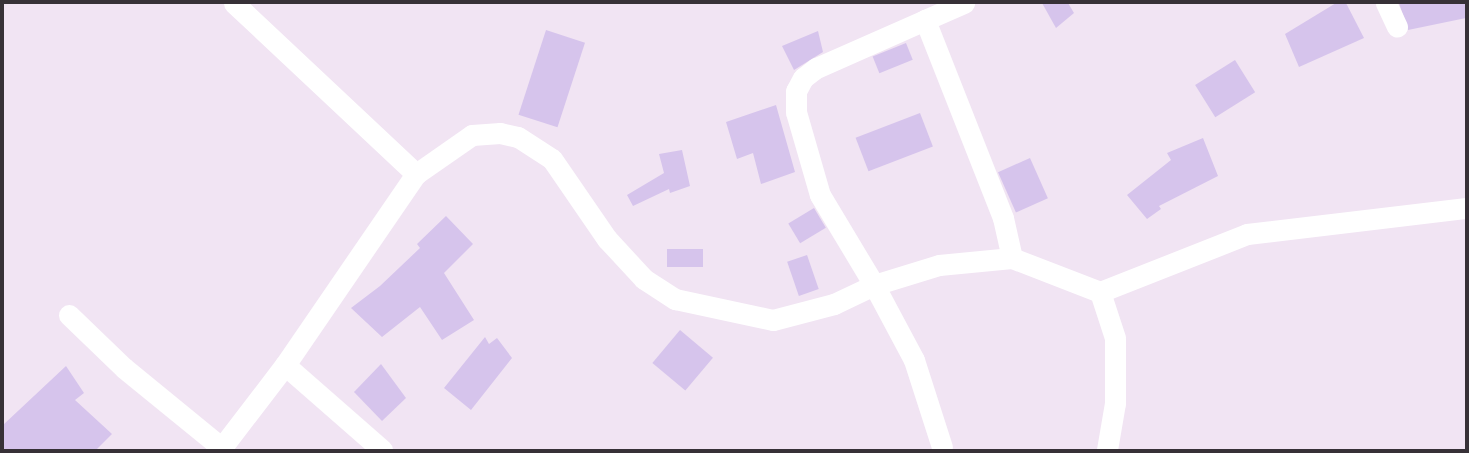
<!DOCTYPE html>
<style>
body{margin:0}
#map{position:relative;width:1469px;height:453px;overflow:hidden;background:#f1e4f3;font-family:"Alegreya Sans",sans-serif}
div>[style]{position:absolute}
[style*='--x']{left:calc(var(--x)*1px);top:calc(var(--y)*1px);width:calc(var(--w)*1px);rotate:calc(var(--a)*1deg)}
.building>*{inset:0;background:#d6c4ec;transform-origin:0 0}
.street>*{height:21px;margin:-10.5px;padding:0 10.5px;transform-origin:10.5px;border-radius:10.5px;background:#fff}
span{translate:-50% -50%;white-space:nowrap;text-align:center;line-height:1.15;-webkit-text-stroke:3.5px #fff;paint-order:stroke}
.frame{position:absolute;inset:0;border:4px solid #373137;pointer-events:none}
</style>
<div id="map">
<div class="building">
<div style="clip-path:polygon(1042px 3px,1068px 3px,1074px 13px,1056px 28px)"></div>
<div style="clip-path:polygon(1336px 3px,1346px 3px,1364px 38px,1299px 67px,1285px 34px)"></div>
<div style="clip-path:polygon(1399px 3px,1466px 3px,1466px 18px,1408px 30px)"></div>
<div style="left:546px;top:30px;width:41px;height:89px;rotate:18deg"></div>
<div style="clip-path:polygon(818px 31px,823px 52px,794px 70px,782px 46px)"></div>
<div style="left:906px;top:43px;width:18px;height:36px;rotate:68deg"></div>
<div style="left:1235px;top:60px;width:38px;height:47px;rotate:58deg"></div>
<div style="clip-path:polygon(776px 105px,795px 172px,761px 184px,753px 153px,737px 159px,726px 122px)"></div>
<div style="left:920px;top:113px;width:36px;height:69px;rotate:69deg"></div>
<div style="clip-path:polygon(1203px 138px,1218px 176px,1159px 206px,1161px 209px,1147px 219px,1127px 195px,1171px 160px,1167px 153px)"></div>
<div style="clip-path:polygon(682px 150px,690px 186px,670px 193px,669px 189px,633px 206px,627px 195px,664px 173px,659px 154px)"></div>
<div style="left:1030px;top:158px;width:44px;height:35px;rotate:66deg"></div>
<div style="left:814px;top:208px;width:23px;height:30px;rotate:59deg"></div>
<div style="clip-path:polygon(446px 216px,473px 244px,444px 273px,474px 320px,442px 340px,420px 307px,382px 337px,351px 308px,380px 286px,420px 248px,417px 244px)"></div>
<div style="left:703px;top:249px;width:18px;height:36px;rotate:90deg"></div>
<div style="left:807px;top:255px;width:36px;height:21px;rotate:71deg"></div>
<div style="left:680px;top:330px;width:43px;height:43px;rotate:40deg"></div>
<div style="clip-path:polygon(485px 337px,489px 344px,497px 338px,512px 358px,471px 410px,444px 388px)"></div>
<div style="clip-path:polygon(381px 364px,406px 398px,382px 421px,354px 392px)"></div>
<div style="clip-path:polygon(66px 366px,84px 393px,75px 400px,112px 434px,96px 450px,3px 450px,3px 425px)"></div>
</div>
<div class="street">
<div style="--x:234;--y:3;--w:250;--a:43.2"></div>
<div style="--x:964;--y:3;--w:43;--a:156.4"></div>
<div style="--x:925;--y:20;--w:213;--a:68.5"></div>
<div style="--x:1003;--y:218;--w:41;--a:77.3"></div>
<div style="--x:1386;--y:3;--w:26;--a:65"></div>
<div style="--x:925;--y:20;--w:119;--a:156.2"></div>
<div style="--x:816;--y:68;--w:16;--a:142"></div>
<div style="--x:803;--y:78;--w:15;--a:118"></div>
<div style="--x:796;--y:91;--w:21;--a:90"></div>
<div style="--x:796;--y:112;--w:86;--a:73.9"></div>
<div style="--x:820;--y:195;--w:105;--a:59"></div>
<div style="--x:874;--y:285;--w:85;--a:61.9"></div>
<div style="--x:914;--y:360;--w:91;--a:72.2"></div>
<div style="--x:1100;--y:292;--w:158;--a:-21.5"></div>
<div style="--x:1247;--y:234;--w:221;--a:-6.8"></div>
<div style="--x:69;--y:315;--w:76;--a:43.9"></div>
<div style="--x:124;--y:368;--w:127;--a:39.2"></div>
<div style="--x:285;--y:365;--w:129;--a:41.2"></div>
<div style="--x:220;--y:450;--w:107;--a:-52.6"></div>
<div style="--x:285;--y:365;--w:232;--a:-55.6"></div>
<div style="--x:416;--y:174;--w:68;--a:-34.9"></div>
<div style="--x:472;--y:135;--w:28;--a:-4"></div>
<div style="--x:500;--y:133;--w:18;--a:13"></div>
<div style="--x:518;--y:137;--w:40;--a:32.9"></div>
<div style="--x:552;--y:159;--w:97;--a:55.5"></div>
<div style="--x:607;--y:239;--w:54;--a:47.2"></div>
<div style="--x:644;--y:279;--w:37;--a:33"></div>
<div style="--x:675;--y:299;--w:100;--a:12.1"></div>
<div style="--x:773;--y:320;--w:63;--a:-14.7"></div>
<div style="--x:834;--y:304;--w:44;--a:-25.4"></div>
<div style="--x:874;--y:285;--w:68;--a:-17.1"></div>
<div style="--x:939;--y:265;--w:73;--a:-5.5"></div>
<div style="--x:1012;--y:258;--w:94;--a:21.1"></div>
<div style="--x:1100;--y:292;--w:48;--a:71.9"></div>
<div style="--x:1115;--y:338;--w:65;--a:90"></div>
<div style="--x:1115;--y:403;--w:48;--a:99.7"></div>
</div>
<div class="frame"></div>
</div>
